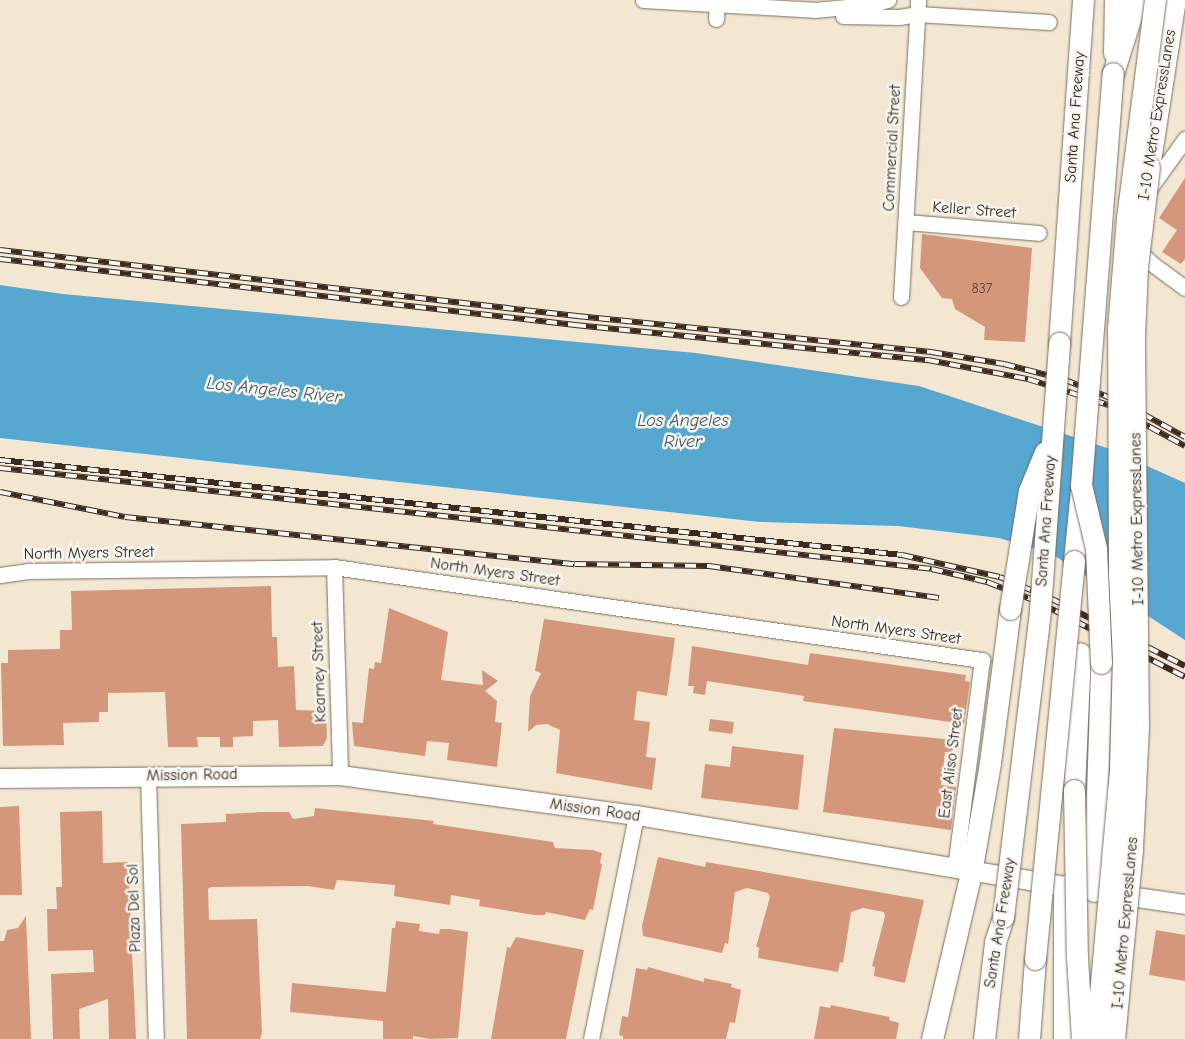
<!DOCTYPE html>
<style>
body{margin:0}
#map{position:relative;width:1185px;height:1039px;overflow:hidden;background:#f3e7d2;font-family:"Comic Neue",sans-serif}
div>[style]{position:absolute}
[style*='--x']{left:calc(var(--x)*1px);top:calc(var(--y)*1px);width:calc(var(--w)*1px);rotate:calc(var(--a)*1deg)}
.water>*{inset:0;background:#57a8d1}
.building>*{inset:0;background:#d5977b;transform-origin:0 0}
.roads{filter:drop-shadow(0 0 1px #7b6c5d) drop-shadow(0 0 1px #7b6c5d)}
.minor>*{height:15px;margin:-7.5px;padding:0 7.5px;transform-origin:7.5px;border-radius:7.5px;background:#fff}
.major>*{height:19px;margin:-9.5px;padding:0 9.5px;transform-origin:9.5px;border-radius:9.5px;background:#fff}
.highway>*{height:21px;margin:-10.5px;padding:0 10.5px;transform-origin:10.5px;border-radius:10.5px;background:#fff}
.rail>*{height:5.5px;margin-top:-2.75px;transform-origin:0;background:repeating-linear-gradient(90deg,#f6f6f2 0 11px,#3b2a1e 0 22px);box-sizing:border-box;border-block:1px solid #3b2a1e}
.bridges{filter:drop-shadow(0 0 1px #7b6c5d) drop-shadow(0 0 1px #7b6c5d)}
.highway-bridge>*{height:21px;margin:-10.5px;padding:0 10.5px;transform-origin:10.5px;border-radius:10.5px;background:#fff}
span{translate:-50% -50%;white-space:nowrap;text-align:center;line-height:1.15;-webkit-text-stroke:5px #f6f6f2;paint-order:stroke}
.number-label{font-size:14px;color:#624535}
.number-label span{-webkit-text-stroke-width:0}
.street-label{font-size:16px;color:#3b2a1e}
.water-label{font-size:18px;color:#45565d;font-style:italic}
</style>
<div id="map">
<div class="water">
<div style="clip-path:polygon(0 285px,63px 294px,696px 353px,919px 386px,1107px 448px,1185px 483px,1185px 640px,1052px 554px,999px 538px,898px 526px,760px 522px,0 438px)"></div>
</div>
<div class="building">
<div style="clip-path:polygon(1185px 178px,1185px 259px,1181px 264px,1162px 252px,1177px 230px,1159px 218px)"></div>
<div style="clip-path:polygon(922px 234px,1032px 248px,1025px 342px,984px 340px,985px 327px,955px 309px,952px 299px,942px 298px,920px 268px)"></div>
<div style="clip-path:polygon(271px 586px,272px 637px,277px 637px,278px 667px,294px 666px,296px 710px,326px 711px,327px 738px,323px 746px,279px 747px,278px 720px,253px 721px,253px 736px,233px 737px,233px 747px,220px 747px,220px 737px,197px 737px,198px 747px,168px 747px,165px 692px,108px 693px,108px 712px,99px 712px,99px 722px,63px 723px,64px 745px,3px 746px,1px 663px,8px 663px,8px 650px,60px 649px,60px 630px,72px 630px,71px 591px)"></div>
<div style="clip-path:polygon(389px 608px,448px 632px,441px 680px,483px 685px,482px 670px,498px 681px,485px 691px,497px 701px,495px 722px,502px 723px,497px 767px,447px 760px,449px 743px,427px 741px,425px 756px,354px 746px,352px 722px,363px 723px,369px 668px,374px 669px,375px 662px,381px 663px)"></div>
<div style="clip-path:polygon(544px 619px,675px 638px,667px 696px,637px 691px,634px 720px,650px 722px,646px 757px,656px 758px,652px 790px,556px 773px,560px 730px,547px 724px,536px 725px,528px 732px,530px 696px,541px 673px,535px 671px)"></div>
<div style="clip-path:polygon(692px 646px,808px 665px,810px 653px,966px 675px,965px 681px,970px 682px,964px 724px,803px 701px,804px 696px,707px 681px,705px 695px,693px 693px,694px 686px,688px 686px)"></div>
<div style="left:710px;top:719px;width:24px;height:12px;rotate:7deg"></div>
<div style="clip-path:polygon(834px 728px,954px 740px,952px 753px,945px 752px,941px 785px,956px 787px,951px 830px,823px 812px)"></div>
<div style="clip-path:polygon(732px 746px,804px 755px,798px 810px,701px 798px,705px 764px,730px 767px)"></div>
<div style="clip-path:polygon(19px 806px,22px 895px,0 895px,0 807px)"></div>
<div style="clip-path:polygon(315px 808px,434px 821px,433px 824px,553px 842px,555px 848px,593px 850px,602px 853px,600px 863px,602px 864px,593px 910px,590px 909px,585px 920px,546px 912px,545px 915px,534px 915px,479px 906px,480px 900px,451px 895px,450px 905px,394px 896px,395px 885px,337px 880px,334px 890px,308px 886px,211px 887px,208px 889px,209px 920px,257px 919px,262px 1033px,260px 1039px,187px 1039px,181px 824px,226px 822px,226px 814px,263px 812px,289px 812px,293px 819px,314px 816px)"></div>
<div style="clip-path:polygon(102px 811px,103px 863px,128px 862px,136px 1039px,109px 1039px,108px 999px,79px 1009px,80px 1039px,53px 1039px,51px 974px,94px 972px,93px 950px,48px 951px,47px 909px,57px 909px,56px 887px,62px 887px,60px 812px)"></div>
<div style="clip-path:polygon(658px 857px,705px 867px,706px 862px,924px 900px,905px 983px,874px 976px,875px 967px,872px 966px,885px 916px,884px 912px,863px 908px,851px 912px,843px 963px,840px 962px,838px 972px,758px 958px,759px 947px,756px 947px,770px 897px,768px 893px,747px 888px,735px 892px,728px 944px,725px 943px,722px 953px,643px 936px,642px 926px)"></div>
<div style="clip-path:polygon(26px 916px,31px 1039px,0 1039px,0 941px,4px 941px,7px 930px,18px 928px)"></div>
<div style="clip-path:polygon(396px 921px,420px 924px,419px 931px,439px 934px,440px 929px,450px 929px,468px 932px,458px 1038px,430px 1039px,413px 1036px,413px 1039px,383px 1039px,383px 1021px,290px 1012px,292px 983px,386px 992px,392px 928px,395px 928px)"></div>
<div style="clip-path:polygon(1156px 930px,1185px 935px,1185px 981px,1149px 975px)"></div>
<div style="clip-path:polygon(516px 937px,584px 950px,566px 1039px,491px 1039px,507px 947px,510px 948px)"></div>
<div style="clip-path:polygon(648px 967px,704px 982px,704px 978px,732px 984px,731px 987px,741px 990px,735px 1023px,730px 1022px,726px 1039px,623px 1039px,623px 1036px,619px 1035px,622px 1016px,628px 1017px,636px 968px,647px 970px)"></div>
<div style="clip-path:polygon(831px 1005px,890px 1017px,889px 1020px,899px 1023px,896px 1039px,814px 1039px,820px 1006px,830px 1008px)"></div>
</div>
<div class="roads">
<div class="minor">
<div style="--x:643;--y:0;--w:171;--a:3.3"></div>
<div style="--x:814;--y:10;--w:55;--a:-5.2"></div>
<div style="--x:869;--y:5;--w:20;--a:-15"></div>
<div style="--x:843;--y:16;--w:56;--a:1"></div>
<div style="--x:899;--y:17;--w:18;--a:-9"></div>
<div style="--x:917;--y:14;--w:132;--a:3.5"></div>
<div style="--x:716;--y:19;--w:19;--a:-87"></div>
<div style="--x:1146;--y:193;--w:67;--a:-54.2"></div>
<div style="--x:906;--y:222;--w:133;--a:4.7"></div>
<div style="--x:1138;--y:243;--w:10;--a:73"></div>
<div style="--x:1141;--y:253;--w:14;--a:45"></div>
<div style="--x:1151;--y:263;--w:42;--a:36.3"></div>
<div style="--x:901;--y:297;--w:297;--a:-86.7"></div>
<div style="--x:334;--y:567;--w:208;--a:88.3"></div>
<div style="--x:0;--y:575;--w:28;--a:-8"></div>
<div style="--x:28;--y:571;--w:306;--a:-0.7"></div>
<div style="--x:334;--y:567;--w:655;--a:8.17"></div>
<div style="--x:982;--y:660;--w:211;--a:97.4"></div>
<div style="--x:148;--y:776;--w:263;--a:88.3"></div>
<div style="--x:591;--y:1039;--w:228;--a:-78.6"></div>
</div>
<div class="major">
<div style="--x:0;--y:778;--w:340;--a:-0.5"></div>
<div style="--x:340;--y:775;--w:299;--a:7.7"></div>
<div style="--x:636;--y:815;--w:428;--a:9.4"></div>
<div style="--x:1115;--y:894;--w:71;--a:8.1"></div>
</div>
<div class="highway">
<div style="--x:1114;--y:53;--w:53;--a:-88.9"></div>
<div style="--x:1113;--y:73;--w:77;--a:-72.5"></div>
<div style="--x:1149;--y:167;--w:169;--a:-81.2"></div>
<div style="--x:1059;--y:343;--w:344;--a:-86"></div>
<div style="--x:1074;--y:561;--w:72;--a:-84.4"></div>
<div style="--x:1074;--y:790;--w:137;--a:-87.5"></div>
<div style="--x:1094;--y:891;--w:228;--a:-88.2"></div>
<div style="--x:932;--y:1039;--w:171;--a:-76.8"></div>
<div style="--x:971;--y:873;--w:112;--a:-80.2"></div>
<div style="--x:990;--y:763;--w:155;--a:-82.6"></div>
<div style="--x:984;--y:1039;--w:98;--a:-83.5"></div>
<div style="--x:995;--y:942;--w:26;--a:-72"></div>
<div style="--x:1029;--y:1039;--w:80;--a:-85.7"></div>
<div style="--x:1064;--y:1039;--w:153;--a:-90"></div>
</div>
</div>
<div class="rail">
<div style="--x:0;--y:250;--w:581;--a:6.53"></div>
<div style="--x:577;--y:316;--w:356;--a:5.8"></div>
<div style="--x:931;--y:352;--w:74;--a:9.3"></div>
<div style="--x:1004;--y:364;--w:61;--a:14.3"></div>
<div style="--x:1063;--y:379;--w:65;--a:21.8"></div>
<div style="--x:1123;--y:403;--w:71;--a:28.7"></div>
<div style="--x:0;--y:259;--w:579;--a:6.55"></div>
<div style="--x:575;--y:325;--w:355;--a:5.7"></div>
<div style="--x:928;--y:360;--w:102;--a:10.8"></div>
<div style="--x:1028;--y:379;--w:46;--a:17.7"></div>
<div style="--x:1072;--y:393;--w:41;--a:18.4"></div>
<div style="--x:1111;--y:406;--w:84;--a:28.4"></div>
<div style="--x:0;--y:460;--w:907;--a:6.01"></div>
<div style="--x:902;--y:555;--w:100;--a:12.7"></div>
<div style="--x:1000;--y:577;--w:54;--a:22.8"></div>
<div style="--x:1050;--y:598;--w:151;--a:26.7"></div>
<div style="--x:0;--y:468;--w:937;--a:6.18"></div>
<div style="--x:932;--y:569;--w:57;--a:13.3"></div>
<div style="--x:987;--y:582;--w:53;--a:21.2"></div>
<div style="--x:1036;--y:601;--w:167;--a:27"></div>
<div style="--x:0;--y:492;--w:127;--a:11.3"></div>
<div style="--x:125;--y:517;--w:452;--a:6"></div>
<div style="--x:575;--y:564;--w:134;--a:0.9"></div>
<div style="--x:709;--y:566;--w:232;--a:7.9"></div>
</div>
<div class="bridges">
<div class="highway-bridge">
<div style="--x:1010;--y:609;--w:120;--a:-80.9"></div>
<div style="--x:1029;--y:491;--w:42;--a:-67.7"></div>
<div style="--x:1101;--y:663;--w:115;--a:-92.5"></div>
<div style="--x:1096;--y:548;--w:65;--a:-103.4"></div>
<div style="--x:1081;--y:485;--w:413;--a:-85.6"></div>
<div style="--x:1074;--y:790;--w:167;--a:89"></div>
<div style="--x:1077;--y:957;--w:82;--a:86.5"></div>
<div style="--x:1003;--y:917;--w:309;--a:-83.1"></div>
<div style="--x:1040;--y:610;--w:268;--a:-85.9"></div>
<div style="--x:1035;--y:959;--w:400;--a:-84.4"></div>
<div style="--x:1096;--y:1039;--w:270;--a:-84.9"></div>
<div style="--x:1120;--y:770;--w:111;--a:-88.5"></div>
<div style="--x:1123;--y:659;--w:85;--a:-92.7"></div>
<div style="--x:1119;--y:574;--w:245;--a:-90.2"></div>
<div style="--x:1118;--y:329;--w:111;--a:-85.4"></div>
<div style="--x:1127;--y:218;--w:220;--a:-82.7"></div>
<div style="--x:1114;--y:1039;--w:191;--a:-84.6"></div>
<div style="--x:1132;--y:849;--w:121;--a:-87.2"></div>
<div style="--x:1138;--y:728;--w:392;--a:-90.6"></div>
<div style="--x:1134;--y:336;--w:69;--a:-87.5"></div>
<div style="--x:1137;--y:267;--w:101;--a:-83.2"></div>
</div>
</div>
<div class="number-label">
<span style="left:982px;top:289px">837</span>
</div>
<div class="street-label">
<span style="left:1157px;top:115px;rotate:-81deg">I-10 Metro ExpressLanes</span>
<span style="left:1075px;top:117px;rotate:-86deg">Santa Ana Freeway</span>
<span style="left:892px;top:148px;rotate:-87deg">Commercial Street</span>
<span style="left:974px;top:210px;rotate:4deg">Keller Street</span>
<span style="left:1137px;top:519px;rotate:-91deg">I-10 Metro ExpressLanes</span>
<span style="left:1046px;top:521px;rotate:-86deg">Santa Ana Freeway</span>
<span style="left:89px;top:553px;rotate:-1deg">North Myers Street</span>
<span style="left:495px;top:572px;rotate:8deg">North Myers Street</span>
<span style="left:896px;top:630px;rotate:8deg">North Myers Street</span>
<span style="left:319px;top:672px;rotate:-92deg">Kearney Street</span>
<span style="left:951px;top:763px;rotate:-83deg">East Aliso Street</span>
<span style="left:192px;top:775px;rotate:-1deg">Mission Road</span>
<span style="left:595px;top:810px;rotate:8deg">Mission Road</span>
<span style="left:134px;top:908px;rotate:-92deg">Plaza Del Sol</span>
<span style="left:1000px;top:923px;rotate:-81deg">Santa Ana Freeway</span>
<span style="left:1125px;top:923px;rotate:-85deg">I-10 Metro ExpressLanes</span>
</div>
<div class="water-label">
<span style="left:274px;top:391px;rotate:6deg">Los Angeles River</span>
<span style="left:683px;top:432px">Los Angeles<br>River</span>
</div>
</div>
